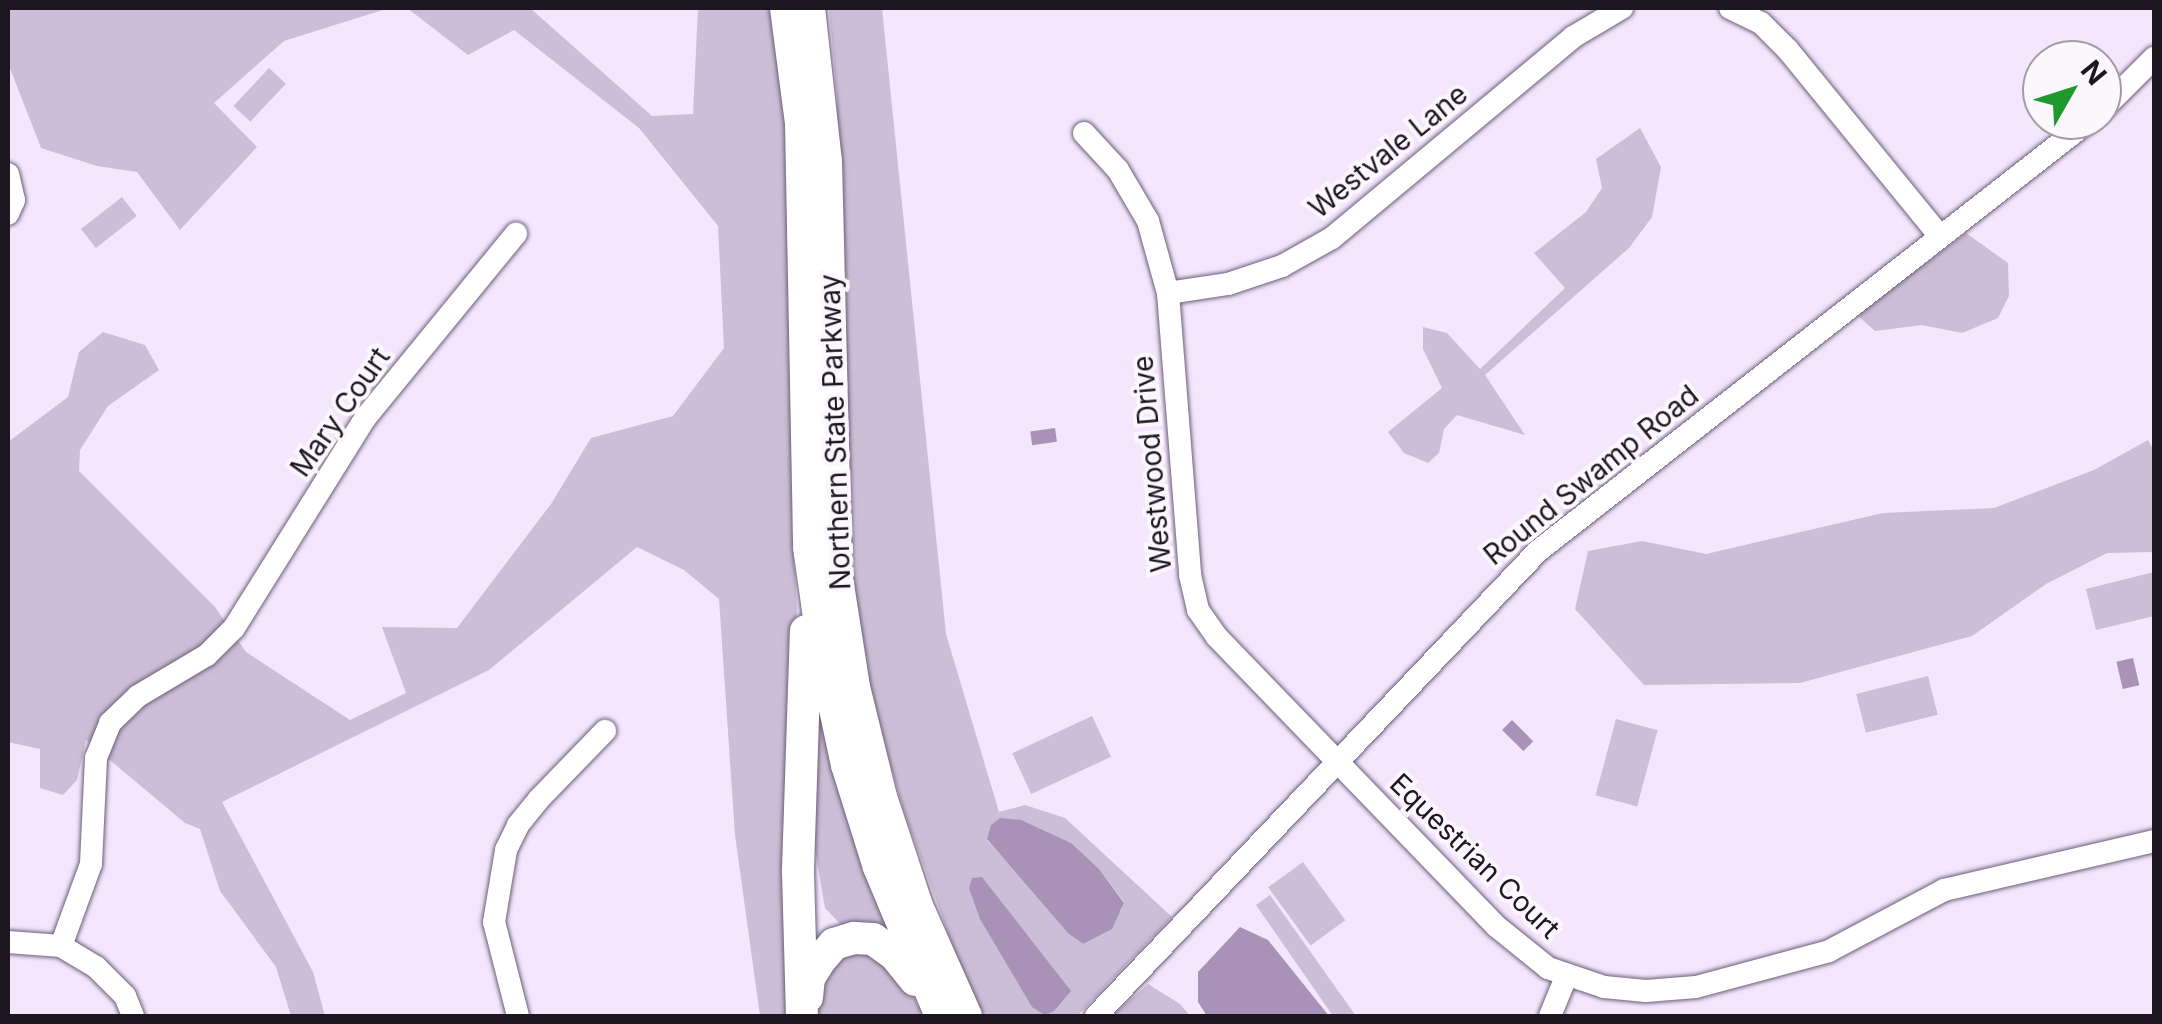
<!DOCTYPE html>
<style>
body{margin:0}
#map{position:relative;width:2162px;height:1024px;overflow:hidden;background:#f3e6fd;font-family:Inter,sans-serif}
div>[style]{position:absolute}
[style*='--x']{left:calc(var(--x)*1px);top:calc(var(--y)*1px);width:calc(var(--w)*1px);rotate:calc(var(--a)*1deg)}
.green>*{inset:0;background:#cdbed7;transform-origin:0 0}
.water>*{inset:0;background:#a992b8;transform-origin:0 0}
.roads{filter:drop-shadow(0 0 2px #6d5e77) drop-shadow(0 0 2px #6d5e77)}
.minor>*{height:22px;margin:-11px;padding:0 11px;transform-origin:11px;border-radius:11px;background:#fff}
.highway>*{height:32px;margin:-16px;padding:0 16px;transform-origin:16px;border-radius:16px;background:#fff}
span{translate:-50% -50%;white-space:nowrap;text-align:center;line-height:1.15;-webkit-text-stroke:8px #fbf7fd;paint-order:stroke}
.street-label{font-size:28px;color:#1c1620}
.frame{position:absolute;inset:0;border:10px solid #1c1620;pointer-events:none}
.north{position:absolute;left:2022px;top:40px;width:100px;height:100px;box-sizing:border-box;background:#fbf7fd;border:2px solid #a29da5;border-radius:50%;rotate:51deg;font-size:28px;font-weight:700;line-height:40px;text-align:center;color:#1c1620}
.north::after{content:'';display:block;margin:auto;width:35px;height:45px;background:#1e992b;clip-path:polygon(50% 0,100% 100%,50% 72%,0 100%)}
</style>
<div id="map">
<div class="green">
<div style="clip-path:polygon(8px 8px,389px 8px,284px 41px,214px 103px,257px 147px,180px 230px,137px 172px,97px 166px,41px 148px,8px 63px)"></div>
<div style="clip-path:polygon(407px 8px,530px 8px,652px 116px,693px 114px,698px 8px,776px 8px,792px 136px,792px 531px,797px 608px,791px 937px,796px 1016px,760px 1016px,735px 835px,719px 599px,684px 570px,637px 547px,489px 670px,222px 802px,313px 972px,325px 1016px,291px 1016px,276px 967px,220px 891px,200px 829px,185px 823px,86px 740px,77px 780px,63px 795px,40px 788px,40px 749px,8px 742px,8px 442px,68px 397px,79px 352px,103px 332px,145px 345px,159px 370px,108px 406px,80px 450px,79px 471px,215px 607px,246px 652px,350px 720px,406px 693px,382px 627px,457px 628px,551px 504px,591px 438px,673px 416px,724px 348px,718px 226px,639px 128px,514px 30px,468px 55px)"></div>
<div style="clip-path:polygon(evenodd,829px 8px,882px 8px,946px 634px,999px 812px,1025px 805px,1065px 818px,1172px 917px,1077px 1016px,978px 1016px,904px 811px,877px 720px,852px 592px,842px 503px,837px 95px,829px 8px,987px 840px,1099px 869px,1124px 902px,1121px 911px,1083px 944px,987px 840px)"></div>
<div style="left:269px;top:68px;width:23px;height:52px;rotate:43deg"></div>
<div style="clip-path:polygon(1640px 128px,1661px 167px,1652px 217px,1629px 248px,1485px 375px,1525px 435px,1457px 415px,1444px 429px,1439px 453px,1428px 463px,1404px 453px,1388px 432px,1442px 388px,1423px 349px,1423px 327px,1447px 333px,1480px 369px,1565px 288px,1534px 253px,1586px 212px,1602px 188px,1596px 159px)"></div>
<div style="left:122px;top:197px;width:24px;height:52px;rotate:52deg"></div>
<div style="clip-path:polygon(1966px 233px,2008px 263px,2009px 296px,1998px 318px,1962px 333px,1922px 325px,1875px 331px,1857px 315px)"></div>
<div style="clip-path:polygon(2148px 440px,2154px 451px,2154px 552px,2107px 553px,2046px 584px,1972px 636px,1800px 683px,1644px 685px,1575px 609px,1588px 551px,1642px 541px,1706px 554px,1883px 513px,1994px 508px,2094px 470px)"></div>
<div style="clip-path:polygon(2154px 572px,2154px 616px,2096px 630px,2086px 589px)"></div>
<div style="clip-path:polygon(813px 674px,900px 947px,843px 927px,825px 908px,806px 796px)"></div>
<div style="left:1928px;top:676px;width:40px;height:74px;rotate:76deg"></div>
<div style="left:1092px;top:716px;width:45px;height:88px;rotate:65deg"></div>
<div style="left:1616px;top:719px;width:43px;height:79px;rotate:15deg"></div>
<div style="left:1303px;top:862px;width:72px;height:43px;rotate:54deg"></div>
<div style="clip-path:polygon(1270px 895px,1356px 1016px,1333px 1016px,1256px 905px)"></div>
<div style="clip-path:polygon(846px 948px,892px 959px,924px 1016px,813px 1016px,821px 968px)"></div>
<div style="clip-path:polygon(1148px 984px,1180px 1004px,1190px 1016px,1112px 1016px)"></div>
</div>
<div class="water">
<div style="left:1055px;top:428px;width:14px;height:25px;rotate:82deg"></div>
<div style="left:2133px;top:658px;width:28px;height:17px;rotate:77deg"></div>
<div style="left:1512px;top:720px;width:30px;height:14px;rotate:45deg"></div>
<div style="clip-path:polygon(1000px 818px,1021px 820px,1071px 843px,1099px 869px,1124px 903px,1112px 929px,1083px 944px,1068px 933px,987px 839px,991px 825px)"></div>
<div style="clip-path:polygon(982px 877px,1071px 991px,1054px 1011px,1045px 1015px,1032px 1007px,980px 919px,969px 888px,972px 878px)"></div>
<div style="clip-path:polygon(1240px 927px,1268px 940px,1329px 1016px,1207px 1016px,1198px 1002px,1198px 972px)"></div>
</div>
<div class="roads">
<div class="minor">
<div style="--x:1730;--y:8;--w:34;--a:26"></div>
<div style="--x:1761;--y:23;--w:38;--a:45"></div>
<div style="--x:1788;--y:50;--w:239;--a:50.8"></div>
<div style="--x:2102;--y:110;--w:74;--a:-45"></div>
<div style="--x:1084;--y:133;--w:50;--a:47.4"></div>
<div style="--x:1118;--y:170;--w:59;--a:59.5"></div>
<div style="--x:1148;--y:221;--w:75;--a:74.5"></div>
<div style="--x:1168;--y:293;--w:283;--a:85.5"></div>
<div style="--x:1190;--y:575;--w:36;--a:77"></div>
<div style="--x:1198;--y:610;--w:33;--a:55"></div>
<div style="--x:1217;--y:637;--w:402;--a:46"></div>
<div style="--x:1496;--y:926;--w:67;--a:38.9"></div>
<div style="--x:1548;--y:968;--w:59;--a:18.7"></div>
<div style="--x:1604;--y:987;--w:42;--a:5.4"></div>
<div style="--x:1646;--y:991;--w:50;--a:-4.6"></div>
<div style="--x:1696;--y:987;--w:138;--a:-15.1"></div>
<div style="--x:1829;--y:951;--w:130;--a:-27.9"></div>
<div style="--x:1944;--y:890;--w:216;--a:-13.1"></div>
<div style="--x:8;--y:174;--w:27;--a:77"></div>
<div style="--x:14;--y:200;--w:15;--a:113"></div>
<div style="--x:1168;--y:293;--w:61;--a:-8.5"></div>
<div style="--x:1228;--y:284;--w:57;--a:-18.4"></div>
<div style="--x:1282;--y:266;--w:57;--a:-29.2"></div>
<div style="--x:1332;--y:238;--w:314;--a:-39.8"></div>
<div style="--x:1573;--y:37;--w:57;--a:-30.6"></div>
<div style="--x:8;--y:942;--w:53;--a:4.3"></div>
<div style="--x:61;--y:946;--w:41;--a:31"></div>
<div style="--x:96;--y:967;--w:41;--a:45"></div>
<div style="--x:125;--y:996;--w:22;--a:68"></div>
<div style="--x:61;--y:946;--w:87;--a:-69.9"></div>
<div style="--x:91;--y:864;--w:106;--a:-87.3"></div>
<div style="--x:96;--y:758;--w:38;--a:-68"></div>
<div style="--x:110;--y:723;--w:39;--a:-44"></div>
<div style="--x:138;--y:696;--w:80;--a:-30.7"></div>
<div style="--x:207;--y:655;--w:38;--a:-45"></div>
<div style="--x:234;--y:628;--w:249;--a:-58"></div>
<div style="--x:366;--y:417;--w:237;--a:-50.7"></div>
<div style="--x:518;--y:1016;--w:97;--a:-104.3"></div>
<div style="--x:494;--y:922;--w:73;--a:-80.5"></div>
<div style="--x:506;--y:850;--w:28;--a:-64"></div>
<div style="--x:518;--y:825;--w:33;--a:-51"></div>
<div style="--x:539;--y:799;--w:95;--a:-45.9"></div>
<div style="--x:1096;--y:1016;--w:642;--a:-46.45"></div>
<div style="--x:1538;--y:551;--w:700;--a:-37.98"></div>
<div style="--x:1550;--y:1016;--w:42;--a:-67.7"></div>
</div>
<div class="highway">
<div style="--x:786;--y:8;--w:116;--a:82.6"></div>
<div style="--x:801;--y:123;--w:424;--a:88.9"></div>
<div style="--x:809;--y:547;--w:121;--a:81.9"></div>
<div style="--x:826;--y:667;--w:100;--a:77.9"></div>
<div style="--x:847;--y:765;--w:107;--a:72.6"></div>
<div style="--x:879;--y:867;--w:161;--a:67.4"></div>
<div style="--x:809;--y:8;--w:154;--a:83.7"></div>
<div style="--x:826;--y:161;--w:411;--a:88.6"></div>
<div style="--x:836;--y:572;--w:116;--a:81.1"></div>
<div style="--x:854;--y:687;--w:113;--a:76.2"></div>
<div style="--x:881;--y:797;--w:115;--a:71.7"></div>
<div style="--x:917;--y:906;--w:120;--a:66"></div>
<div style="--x:807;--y:997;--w:19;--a:-84"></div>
<div style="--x:809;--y:978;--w:22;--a:-58"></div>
<div style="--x:821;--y:959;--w:20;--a:-49"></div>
<div style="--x:834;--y:944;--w:21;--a:-17"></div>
<div style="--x:854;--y:938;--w:19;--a:3"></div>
<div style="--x:873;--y:939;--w:27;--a:36"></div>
<div style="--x:895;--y:955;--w:32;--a:51"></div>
<div style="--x:802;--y:1016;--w:147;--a:-91.6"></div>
<div style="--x:798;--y:869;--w:238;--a:-88.1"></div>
</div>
</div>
<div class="street-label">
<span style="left:1388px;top:151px;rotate:-39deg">Westvale Lane</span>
<span style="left:340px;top:412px;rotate:-55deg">Mary Court</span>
<span style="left:835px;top:432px;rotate:-92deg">Northern State Parkway</span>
<span style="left:1152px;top:464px;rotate:-95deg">Westwood Drive</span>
<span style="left:1591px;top:475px;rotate:-39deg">Round Swamp Road</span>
<span style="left:1475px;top:856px;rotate:44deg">Equestrian Court</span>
</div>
<div class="frame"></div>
<div class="north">N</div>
</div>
